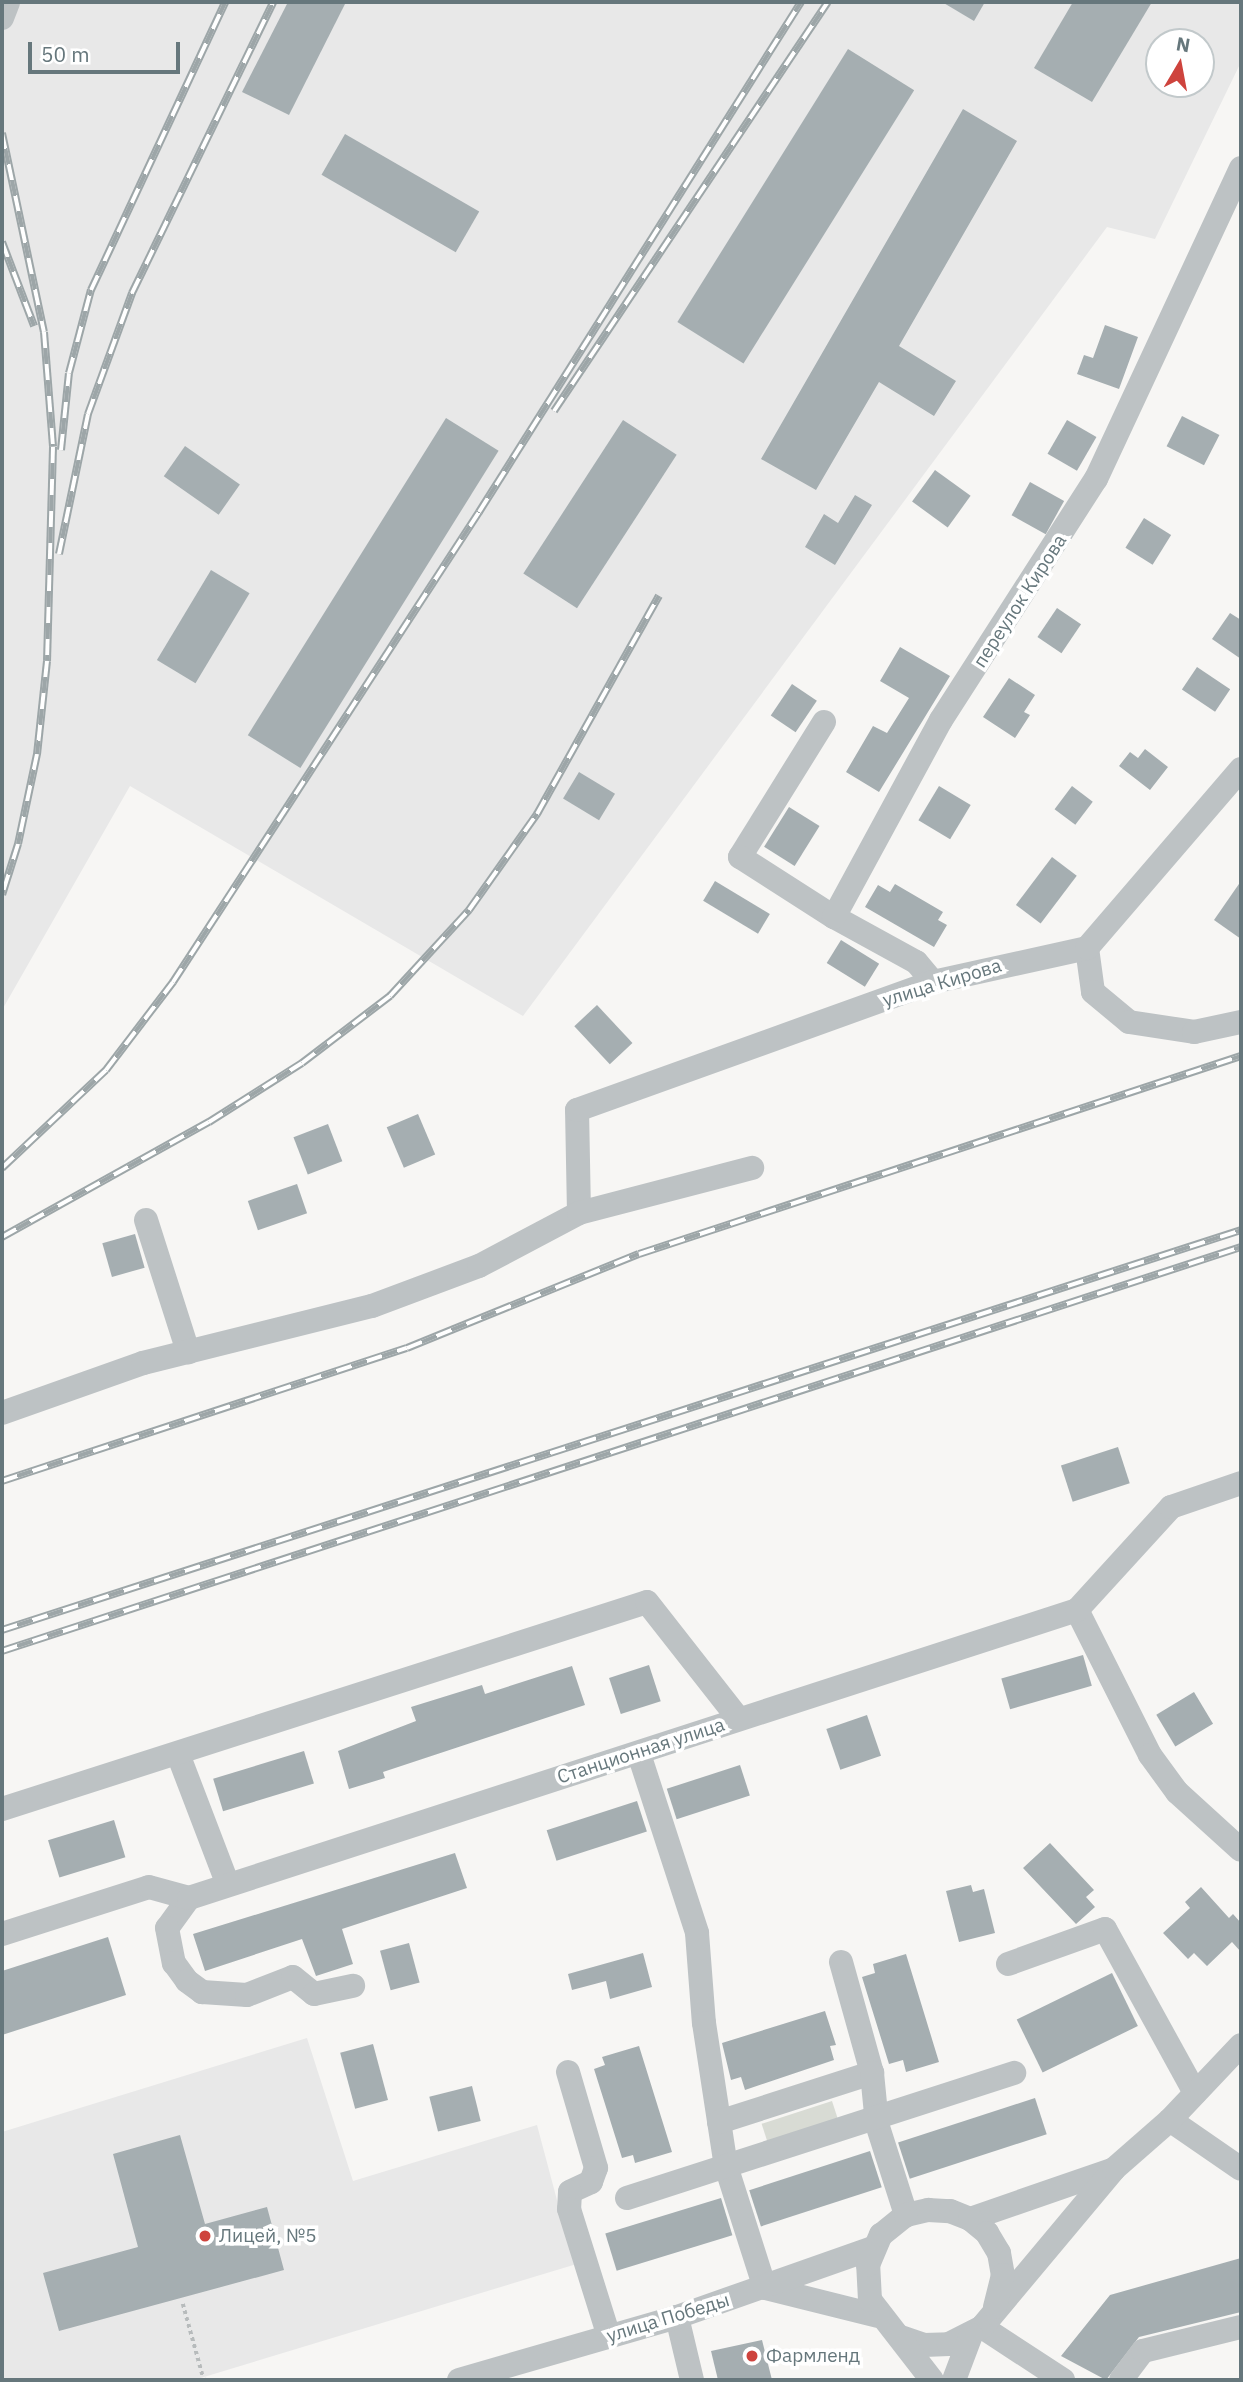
<!DOCTYPE html>
<meta charset="utf-8">
<style>
body{margin:0}
#map{position:relative;width:1243px;height:2382px;overflow:hidden;background:#f7f6f4;font-family:"IBM Plex Sans",sans-serif}
div>[style]{position:absolute}
[style*='--x']{left:calc(var(--x)*1px);top:calc(var(--y)*1px);width:calc(var(--w)*1px);rotate:calc(var(--a)*1deg)}
.built>*{inset:0;background:#e8e8e8}
.green>*{inset:0;background:#d8dbd4;transform-origin:0 0}
.building>*{inset:0;background:#a5aeb1;transform-origin:0 0}
.path>*{height:3.5px;margin-top:-1.75px;transform-origin:0;background:repeating-linear-gradient(90deg,#b7bbbc 0 3.5px,transparent 0 7px)}
.minor>*{height:24px;margin:-12px;padding:0 12px;transform-origin:12px;border-radius:12px;background:#bdc2c4}
.rail>*{height:8px;margin-top:-4px;transform-origin:0;background:repeating-linear-gradient(90deg,#fff 0 16px,#9da6a8 0 32px);box-sizing:border-box;border-block:2px solid #9da6a8}
.dots>*{width:19px;height:19px;translate:-50% -50%;box-sizing:border-box;border:4px solid #fff;border-radius:50%}
span{translate:-50% -50%;white-space:nowrap;text-align:center;line-height:1.15;-webkit-text-stroke:7px #fff;paint-order:stroke}
.street-label{font-size:19px;color:#66777c}
.poi-label{font-size:19px;color:#66777c}
.left{translate:0 -50%;text-align:left}
.frame{position:absolute;inset:0;border:4px solid #66777c;pointer-events:none}
.north{position:absolute;left:1145px;top:28px;width:70px;height:70px;box-sizing:border-box;background:#fff;border:2px solid #c2c9cb;border-radius:50%;rotate:10deg;font-size:19px;font-weight:700;line-height:28px;text-align:center;color:#66777c}
.north::after{content:'';display:block;margin:auto;width:24px;height:32px;background:#ce433d;clip-path:polygon(50% 0,100% 100%,50% 72%,0 100%)}
.scale{position:absolute;left:28px;top:42px;width:152px;height:32px;box-sizing:border-box;border:4px solid #66777c;border-top:0;padding-left:9px;font-size:21px;line-height:24px;white-space:nowrap;color:#66777c;-webkit-text-stroke:5px #fff;paint-order:stroke}
</style>
<div id="map">
<div class="built">
<div style="clip-path:polygon(evenodd,2px 2px,1241px 2px,1241px 62px,1155px 239px,1107px 227px,523px 1016px,130px 786px,2px 1010px,2px 2px,1159px 42px,1201px 42px,1201px 84px,1159px 84px,1159px 42px)"></div>
<div style="clip-path:polygon(307px 2038px,353px 2181px,537px 2125px,574px 2264px,580px 2263px,194px 2380px,2px 2380px,2px 2132px)"></div>
</div>
<div class="green">
<div style="left:832px;top:2101px;width:25px;height:74px;rotate:72deg"></div>
</div>
<div class="building">
<div style="clip-path:polygon(288px 2px,346px 2px,289px 115px,242px 92px)"></div>
<div style="clip-path:polygon(942px 2px,985px 2px,974px 21px)"></div>
<div style="clip-path:polygon(1073px 2px,1152px 2px,1092px 102px,1034px 68px)"></div>
<div style="left:848px;top:49px;width:78px;height:322px;rotate:32deg"></div>
<div style="clip-path:polygon(963px 109px,1017px 141px,899px 346px,956px 381px,934px 416px,879px 382px,816px 490px,761px 459px)"></div>
<div style="left:345px;top:134px;width:155px;height:47px;rotate:30deg"></div>
<div style="clip-path:polygon(1105px 325px,1138px 337px,1119px 389px,1077px 374px,1084px 355px,1093px 358px)"></div>
<div style="left:1182px;top:416px;width:42px;height:34px;rotate:27deg"></div>
<div style="left:446px;top:418px;width:62px;height:374px;rotate:32deg"></div>
<div style="left:623px;top:420px;width:64px;height:183px;rotate:33deg"></div>
<div style="left:1067px;top:420px;width:34px;height:39px;rotate:30deg"></div>
<div style="left:185px;top:446px;width:67px;height:37px;rotate:35deg"></div>
<div style="left:935px;top:470px;width:44px;height:39px;rotate:36deg"></div>
<div style="left:1030px;top:482px;width:39px;height:38px;rotate:29deg"></div>
<div style="clip-path:polygon(855px 495px,872px 505px,835px 565px,805px 547px,824px 514px,838px 523px)"></div>
<div style="left:1144px;top:518px;width:32px;height:35px;rotate:32deg"></div>
<div style="left:211px;top:570px;width:45px;height:105px;rotate:31deg"></div>
<div style="left:1057px;top:608px;width:29px;height:35px;rotate:34deg"></div>
<div style="clip-path:polygon(1230px 613px,1241px 620px,1241px 659px,1212px 639px)"></div>
<div style="clip-path:polygon(900px 647px,950px 676px,879px 792px,846px 772px,873px 726px,887px 733px,909px 698px,880px 681px)"></div>
<div style="left:1197px;top:667px;width:40px;height:27px;rotate:34deg"></div>
<div style="clip-path:polygon(1009px 678px,1035px 695px,1024px 712px,1030px 715px,1015px 738px,983px 717px)"></div>
<div style="left:792px;top:684px;width:30px;height:38px;rotate:34deg"></div>
<div style="clip-path:polygon(1145px 749px,1168px 767px,1150px 790px,1119px 766px,1130px 752px,1138px 758px)"></div>
<div style="left:579px;top:772px;width:42px;height:31px;rotate:31deg"></div>
<div style="left:939px;top:786px;width:37px;height:40px;rotate:31deg"></div>
<div style="left:1072px;top:786px;width:26px;height:29px;rotate:37deg"></div>
<div style="left:789px;top:807px;width:36px;height:47px;rotate:32deg"></div>
<div style="left:1052px;top:857px;width:31px;height:60px;rotate:37deg"></div>
<div style="left:715px;top:881px;width:64px;height:23px;rotate:31deg"></div>
<div style="clip-path:polygon(1241px 881px,1241px 939px,1214px 920px)"></div>
<div style="clip-path:polygon(895px 884px,943px 912px,938px 920px,947px 925px,934px 947px,865px 907px,878px 885px,890px 892px)"></div>
<div style="left:841px;top:940px;width:45px;height:27px;rotate:32deg"></div>
<div style="left:597px;top:1005px;width:52px;height:31px;rotate:47deg"></div>
<div style="left:418px;top:1114px;width:44px;height:34px;rotate:67deg"></div>
<div style="left:328px;top:1124px;width:40px;height:37px;rotate:69deg"></div>
<div style="left:297px;top:1184px;width:31px;height:52px;rotate:71deg"></div>
<div style="left:135px;top:1234px;width:35px;height:34px;rotate:74deg"></div>
<div style="left:1118px;top:1447px;width:38px;height:60px;rotate:72deg"></div>
<div style="left:1083px;top:1655px;width:32px;height:85px;rotate:74deg"></div>
<div style="left:649px;top:1665px;width:38px;height:42px;rotate:72deg"></div>
<div style="clip-path:polygon(572px 1666px,585px 1705px,383px 1772px,385px 1778px,349px 1789px,338px 1751px,416px 1721px,411px 1707px,482px 1685px,485px 1694px)"></div>
<div style="left:1194px;top:1692px;width:37px;height:44px;rotate:59deg"></div>
<div style="left:867px;top:1715px;width:43px;height:43px;rotate:71deg"></div>
<div style="left:304px;top:1751px;width:34px;height:95px;rotate:73deg"></div>
<div style="left:740px;top:1765px;width:32px;height:77px;rotate:72deg"></div>
<div style="left:637px;top:1801px;width:32px;height:95px;rotate:72deg"></div>
<div style="left:114px;top:1820px;width:39px;height:69px;rotate:73deg"></div>
<div style="clip-path:polygon(1050px 1843px,1094px 1890px,1086px 1897px,1095px 1907px,1076px 1924px,1023px 1868px)"></div>
<div style="clip-path:polygon(455px 1853px,467px 1888px,342px 1929px,353px 1964px,316px 1976px,302px 1939px,205px 1971px,193px 1934px)"></div>
<div style="clip-path:polygon(971px 1885px,973px 1892px,984px 1889px,995px 1933px,959px 1942px,946px 1891px)"></div>
<div style="clip-path:polygon(1201px 1887px,1229px 1918px,1233px 1914px,1241px 1923px,1241px 1952px,1232px 1942px,1207px 1966px,1194px 1953px,1188px 1959px,1163px 1933px,1190px 1908px,1185px 1902px)"></div>
<div style="clip-path:polygon(108px 1937px,126px 1995px,2px 2035px,2px 1971px)"></div>
<div style="left:409px;top:1943px;width:41px;height:30px;rotate:75deg"></div>
<div style="clip-path:polygon(643px 1953px,652px 1987px,610px 1999px,606px 1981px,572px 1990px,568px 1974px)"></div>
<div style="clip-path:polygon(906px 1954px,939px 2062px,906px 2072px,903px 2060px,889px 2064px,862px 1977px,875px 1973px,873px 1964px)"></div>
<div style="left:1112px;top:1973px;width:59px;height:106px;rotate:64deg"></div>
<div style="clip-path:polygon(825px 2011px,836px 2045px,830px 2046px,834px 2060px,745px 2090px,741px 2077px,731px 2080px,722px 2043px)"></div>
<div style="left:373px;top:2044px;width:58px;height:34px;rotate:75deg"></div>
<div style="clip-path:polygon(639px 2046px,672px 2152px,635px 2163px,633px 2155px,622px 2158px,594px 2069px,605px 2065px,602px 2057px)"></div>
<div style="left:472px;top:2086px;width:36px;height:44px;rotate:76deg"></div>
<div style="left:1035px;top:2098px;width:38px;height:144px;rotate:72deg"></div>
<div style="clip-path:polygon(180px 2135px,205px 2224px,267px 2207px,284px 2270px,59px 2331px,43px 2273px,138px 2247px,113px 2154px)"></div>
<div style="left:870px;top:2151px;width:38px;height:127px;rotate:72deg"></div>
<div style="left:721px;top:2198px;width:39px;height:121px;rotate:73deg"></div>
<div style="clip-path:polygon(1241px 2258px,1241px 2312px,1139px 2337px,1106px 2380px,1061px 2356px,1110px 2295px)"></div>
<div style="clip-path:polygon(762px 2340px,772px 2380px,718px 2380px,711px 2351px)"></div>
</div>
<div class="path">
<div style="--x:183;--y:2304;--w:79;--a:74.6"></div>
</div>
<div class="minor">
<div style="--x:2;--y:18;--w:17;--a:-69"></div>
<div style="--x:824;--y:722;--w:159;--a:121.9"></div>
<div style="--x:740;--y:857;--w:112;--a:32.6"></div>
<div style="--x:1087;--y:948;--w:44;--a:82.2"></div>
<div style="--x:1093;--y:992;--w:47;--a:39.8"></div>
<div style="--x:1129;--y:1022;--w:66;--a:8.7"></div>
<div style="--x:1194;--y:1032;--w:48;--a:-12"></div>
<div style="--x:933;--y:982;--w:26;--a:-130"></div>
<div style="--x:916;--y:962;--w:94;--a:-151.2"></div>
<div style="--x:834;--y:917;--w:224;--a:-61.5"></div>
<div style="--x:941;--y:720;--w:287;--a:-57.3"></div>
<div style="--x:1096;--y:479;--w:343;--a:-65"></div>
<div style="--x:579;--y:1213;--w:103;--a:-91.1"></div>
<div style="--x:577;--y:1110;--w:378;--a:-19.8"></div>
<div style="--x:933;--y:982;--w:158;--a:-12.4"></div>
<div style="--x:1087;--y:948;--w:236;--a:-49.3"></div>
<div style="--x:146;--y:1220;--w:139;--a:72.3"></div>
<div style="--x:2;--y:1413;--w:150;--a:-19.5"></div>
<div style="--x:143;--y:1363;--w:236;--a:-14"></div>
<div style="--x:372;--y:1306;--w:114;--a:-20.5"></div>
<div style="--x:479;--y:1266;--w:113;--a:-27.9"></div>
<div style="--x:579;--y:1213;--w:179;--a:-14.6"></div>
<div style="--x:1077;--y:1610;--w:162;--a:63.3"></div>
<div style="--x:1150;--y:1755;--w:46;--a:53.9"></div>
<div style="--x:1177;--y:1792;--w:86;--a:42.2"></div>
<div style="--x:178;--y:1754;--w:137;--a:69.1"></div>
<div style="--x:639;--y:1754;--w:188;--a:72"></div>
<div style="--x:697;--y:1933;--w:90;--a:85.6"></div>
<div style="--x:704;--y:2023;--w:145;--a:81.3"></div>
<div style="--x:726;--y:2166;--w:128;--a:72.3"></div>
<div style="--x:2;--y:1809;--w:677;--a:-17.79"></div>
<div style="--x:647;--y:1602;--w:147;--a:51.9"></div>
<div style="--x:189;--y:1898;--w:37;--a:126"></div>
<div style="--x:167;--y:1928;--w:36;--a:79"></div>
<div style="--x:174;--y:1963;--w:22;--a:54"></div>
<div style="--x:187;--y:1981;--w:19;--a:36"></div>
<div style="--x:202;--y:1992;--w:45;--a:3.8"></div>
<div style="--x:247;--y:1995;--w:49;--a:-21.4"></div>
<div style="--x:293;--y:1977;--w:27;--a:39"></div>
<div style="--x:314;--y:1994;--w:40;--a:-12"></div>
<div style="--x:2;--y:1934;--w:154;--a:-17.7"></div>
<div style="--x:149;--y:1887;--w:41;--a:15.4"></div>
<div style="--x:189;--y:1898;--w:934;--a:-17.97"></div>
<div style="--x:1077;--y:1610;--w:139;--a:-47.6"></div>
<div style="--x:1171;--y:1507;--w:74;--a:-18.9"></div>
<div style="--x:841;--y:1962;--w:115;--a:74.4"></div>
<div style="--x:1008;--y:1964;--w:103;--a:-19.8"></div>
<div style="--x:1105;--y:1929;--w:187;--a:61.2"></div>
<div style="--x:568;--y:2072;--w:100;--a:73.7"></div>
<div style="--x:596;--y:2168;--w:15;--a:110"></div>
<div style="--x:591;--y:2182;--w:23;--a:155"></div>
<div style="--x:570;--y:2192;--w:17;--a:93"></div>
<div style="--x:569;--y:2209;--w:134;--a:72.6"></div>
<div style="--x:1170;--y:2120;--w:86;--a:34.6"></div>
<div style="--x:719;--y:2122;--w:161;--a:-17.8"></div>
<div style="--x:872;--y:2073;--w:51;--a:84.4"></div>
<div style="--x:877;--y:2124;--w:96;--a:72.3"></div>
<div style="--x:627;--y:2198;--w:407;--a:-17.9"></div>
<div style="--x:970;--y:2219;--w:152;--a:-19.1"></div>
<div style="--x:766;--y:2288;--w:115;--a:14"></div>
<div style="--x:677;--y:2317;--w:65;--a:76.6"></div>
<div style="--x:982;--y:2327;--w:97;--a:33.2"></div>
<div style="--x:901;--y:2337;--w:24;--a:19"></div>
<div style="--x:924;--y:2345;--w:25;--a:-2"></div>
<div style="--x:949;--y:2344;--w:37;--a:-27"></div>
<div style="--x:982;--y:2327;--w:206;--a:-50.1"></div>
<div style="--x:1114;--y:2169;--w:74;--a:-41.2"></div>
<div style="--x:1170;--y:2120;--w:103;--a:-46.6"></div>
<div style="--x:459;--y:2380;--w:227;--a:-16.1"></div>
<div style="--x:677;--y:2317;--w:208;--a:-19.4"></div>
<div style="--x:932;--y:2380;--w:101;--a:-127.8"></div>
<div style="--x:870;--y:2300;--w:35;--a:-93"></div>
<div style="--x:868;--y:2265;--w:33;--a:-67"></div>
<div style="--x:881;--y:2235;--w:32;--a:-39"></div>
<div style="--x:906;--y:2215;--w:23;--a:-13"></div>
<div style="--x:928;--y:2210;--w:22;--a:3"></div>
<div style="--x:950;--y:2211;--w:22;--a:22"></div>
<div style="--x:970;--y:2219;--w:22;--a:39"></div>
<div style="--x:987;--y:2233;--w:23;--a:59"></div>
<div style="--x:999;--y:2253;--w:22;--a:80"></div>
<div style="--x:1003;--y:2275;--w:33;--a:104"></div>
<div style="--x:954;--y:2380;--w:48;--a:-69.3"></div>
<div style="--x:1121;--y:2380;--w:36;--a:-53"></div>
<div style="--x:1143;--y:2351;--w:101;--a:-13.8"></div>
</div>
<div class="rail">
<div style="--x:2;--y:133;--w:203;--a:78.1"></div>
<div style="--x:44;--y:332;--w:115;--a:85.5"></div>
<div style="--x:53;--y:447;--w:214;--a:91.6"></div>
<div style="--x:47;--y:661;--w:94;--a:96.1"></div>
<div style="--x:37;--y:754;--w:92;--a:101.9"></div>
<div style="--x:18;--y:844;--w:53;--a:107.4"></div>
<div style="--x:2;--y:242;--w:90;--a:69.1"></div>
<div style="--x:554;--y:411;--w:492;--a:-56.2"></div>
<div style="--x:61;--y:450;--w:77;--a:-84.1"></div>
<div style="--x:69;--y:373;--w:86;--a:-75.2"></div>
<div style="--x:91;--y:290;--w:318;--a:-65"></div>
<div style="--x:59;--y:554;--w:143;--a:-78.3"></div>
<div style="--x:88;--y:414;--w:129;--a:-70"></div>
<div style="--x:132;--y:293;--w:323;--a:-64.1"></div>
<div style="--x:2;--y:1168;--w:143;--a:-43.3"></div>
<div style="--x:106;--y:1070;--w:111;--a:-52.7"></div>
<div style="--x:173;--y:982;--w:561;--a:-56.93"></div>
<div style="--x:479;--y:512;--w:603;--a:-57.73"></div>
<div style="--x:2;--y:1237;--w:237;--a:-29.1"></div>
<div style="--x:209;--y:1122;--w:110;--a:-32.4"></div>
<div style="--x:302;--y:1063;--w:111;--a:-37.3"></div>
<div style="--x:390;--y:996;--w:117;--a:-47.4"></div>
<div style="--x:469;--y:910;--w:118;--a:-54.7"></div>
<div style="--x:537;--y:814;--w:250;--a:-60.8"></div>
<div style="--x:2;--y:1481;--w:426;--a:-18.2"></div>
<div style="--x:407;--y:1348;--w:250;--a:-22.1"></div>
<div style="--x:639;--y:1254;--w:634;--a:-18.21"></div>
<div style="--x:2;--y:1630;--w:1302;--a:-17.89"></div>
<div style="--x:2;--y:1651;--w:1303;--a:-18.06"></div>
</div>
<div class="dots">
<div style="left:205px;top:2236px;background:#ce433d"></div>
<div style="left:752px;top:2356px;background:#ce433d"></div>
</div>
<div class="street-label">
<span style="left:1020px;top:601px;rotate:-57deg">переулок Кирова</span>
<span style="left:942px;top:983px;rotate:-17deg">улица Кирова</span>
<span style="left:641px;top:1751px;rotate:-18deg">Станционная улица</span>
<span style="left:668px;top:2318px;rotate:-17deg">улица Победы</span>
</div>
<div class="poi-label">
<span class="left" style="left:219px;top:2236px">Лицей, №5</span>
<span class="left" style="left:766px;top:2356px">Фармленд</span>
</div>
<div class="frame"></div>
<div class="north">N</div>
<div class="scale">50 m</div>
</div>
